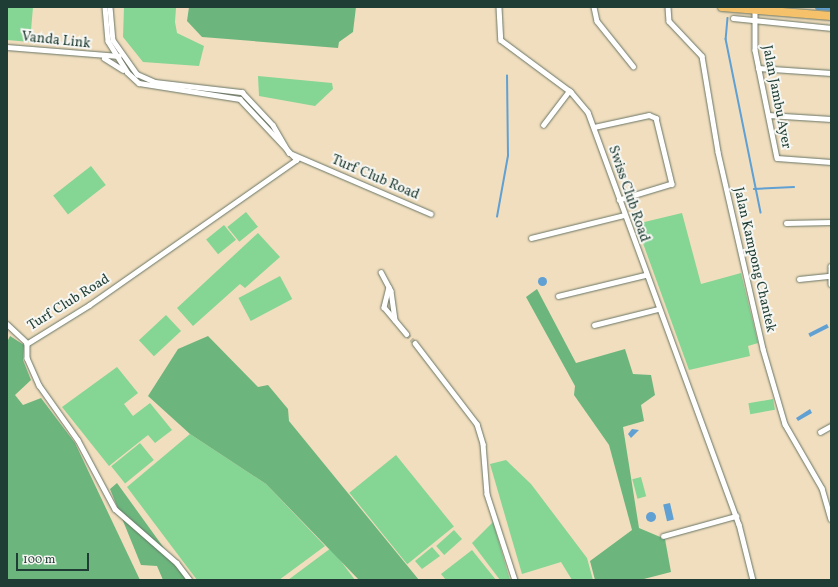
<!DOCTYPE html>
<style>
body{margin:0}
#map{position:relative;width:838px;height:587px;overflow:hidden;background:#f1debe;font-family:Vollkorn,serif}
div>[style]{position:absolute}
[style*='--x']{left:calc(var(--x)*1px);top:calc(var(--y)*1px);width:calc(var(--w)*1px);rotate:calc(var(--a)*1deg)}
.green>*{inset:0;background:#85d595;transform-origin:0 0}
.forest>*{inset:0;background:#6cb67e}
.water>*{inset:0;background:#60a0d3;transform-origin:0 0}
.round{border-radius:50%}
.stream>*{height:1.5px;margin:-0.75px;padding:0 0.75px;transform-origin:0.75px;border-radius:0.75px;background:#60a0d3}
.canal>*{height:5px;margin:-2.5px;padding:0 2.5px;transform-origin:2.5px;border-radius:2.5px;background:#60a0d3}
.street-tunnel>*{height:4.5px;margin-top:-2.25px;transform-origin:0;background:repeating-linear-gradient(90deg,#c7bea2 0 4.5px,transparent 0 6.5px)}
.roads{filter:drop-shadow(0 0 1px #687564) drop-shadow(0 0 1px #687564)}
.street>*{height:4.5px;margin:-2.25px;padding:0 2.25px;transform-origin:2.25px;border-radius:2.25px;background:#fff}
.highway>*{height:8px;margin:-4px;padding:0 4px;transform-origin:4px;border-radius:4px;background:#f5c16b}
span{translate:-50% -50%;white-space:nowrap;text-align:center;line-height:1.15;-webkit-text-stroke:4px #f6f6f2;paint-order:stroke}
.street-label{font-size:14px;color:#1f3d34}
.frame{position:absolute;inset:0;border:8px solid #1f3d34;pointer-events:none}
.scale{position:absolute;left:16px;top:553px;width:73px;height:18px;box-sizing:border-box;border:2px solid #1f3d34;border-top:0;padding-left:5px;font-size:12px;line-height:14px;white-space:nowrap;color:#1f3d34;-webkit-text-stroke:3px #f6f6f2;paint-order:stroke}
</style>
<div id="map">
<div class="green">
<div style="clip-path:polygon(7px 7px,33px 7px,30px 42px,7px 40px)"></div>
<div style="clip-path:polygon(124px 7px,180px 7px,176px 8px,175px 22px,177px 33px,204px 46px,199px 66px,143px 62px,123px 37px)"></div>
<div style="clip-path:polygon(258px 76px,332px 83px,333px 89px,315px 106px,259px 96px)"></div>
<div style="left:91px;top:166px;width:24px;height:48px;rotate:52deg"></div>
<div style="left:246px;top:212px;width:19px;height:24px;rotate:51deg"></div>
<div style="clip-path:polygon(682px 213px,701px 284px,741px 273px,758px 343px,748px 346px,750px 356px,689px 370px,636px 224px)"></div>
<div style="left:224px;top:225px;width:19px;height:23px;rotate:51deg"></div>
<div style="clip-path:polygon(258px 233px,280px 257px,245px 288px,240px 284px,193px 326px,177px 308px)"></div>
<div style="left:280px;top:276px;width:26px;height:47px;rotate:62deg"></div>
<div style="left:166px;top:315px;width:22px;height:37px;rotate:47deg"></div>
<div style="clip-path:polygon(117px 367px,138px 393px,124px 404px,133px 416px,150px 403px,172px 430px,155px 443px,148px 435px,109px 466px,62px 407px)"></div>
<div style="left:773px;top:399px;width:11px;height:25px;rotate:80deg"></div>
<div style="clip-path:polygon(190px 434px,266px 484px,325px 546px,279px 580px,197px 580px,127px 487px)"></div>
<div style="left:140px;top:443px;width:22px;height:37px;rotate:51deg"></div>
<div style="left:396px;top:455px;width:92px;height:60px;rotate:51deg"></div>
<div style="clip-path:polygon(506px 460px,531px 484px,587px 558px,593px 580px,572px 580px,561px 562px,522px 574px,490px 464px)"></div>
<div style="left:641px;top:477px;width:20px;height:9px;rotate:75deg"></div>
<div style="clip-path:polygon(493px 522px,510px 580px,500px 580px,472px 543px)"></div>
<div style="left:454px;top:530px;width:12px;height:24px;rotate:48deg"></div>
<div style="clip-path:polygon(432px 547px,440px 556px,422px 569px,415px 561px)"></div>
<div style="clip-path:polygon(331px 548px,355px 580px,288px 580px)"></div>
<div style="clip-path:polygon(472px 550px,496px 580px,446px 580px,441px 574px)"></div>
</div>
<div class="forest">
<div style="clip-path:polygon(189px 7px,356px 7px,353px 32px,339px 42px,338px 48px,202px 37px,187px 21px)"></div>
<div style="clip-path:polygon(537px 289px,576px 363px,625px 349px,633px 374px,651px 375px,655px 395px,641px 405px,644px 421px,623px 427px,639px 528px,665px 539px,671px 572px,640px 580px,595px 580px,590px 561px,632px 530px,609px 445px,574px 395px,575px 386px,526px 297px)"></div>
<div style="clip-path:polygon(10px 336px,24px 345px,23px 360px,31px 380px,15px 395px,23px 405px,41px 398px,75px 443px,140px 580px,7px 580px,7px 342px)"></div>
<div style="clip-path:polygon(208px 336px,258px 387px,268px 385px,288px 409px,289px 421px,419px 580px,359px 580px,266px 484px,190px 434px,148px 396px,178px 349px)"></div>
<div style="clip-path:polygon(117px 483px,187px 580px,163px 580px,157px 566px,141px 565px,110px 489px)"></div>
</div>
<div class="water">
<div class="round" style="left:537.5px;top:276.5px;width:9px;height:9px"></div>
<div style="left:827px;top:324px;width:4px;height:21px;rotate:63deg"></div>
<div style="clip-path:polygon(810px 409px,812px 413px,798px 421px,796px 418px)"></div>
<div style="clip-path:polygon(632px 429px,639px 430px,631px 438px,628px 434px)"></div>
<div style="left:670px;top:503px;width:17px;height:7px;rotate:77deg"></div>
<div class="round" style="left:646px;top:512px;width:10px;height:10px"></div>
</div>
<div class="stream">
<div style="--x:728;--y:18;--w:21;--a:95"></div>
<div style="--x:726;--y:39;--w:177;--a:78.6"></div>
<div style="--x:754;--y:189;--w:40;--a:-2.9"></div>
<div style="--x:497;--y:217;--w:62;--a:-79.8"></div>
<div style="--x:508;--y:156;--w:80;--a:-90.7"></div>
</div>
<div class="canal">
<div style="--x:817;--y:7;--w:14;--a:4"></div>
</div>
<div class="street-tunnel">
<div style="--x:407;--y:334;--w:12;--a:48"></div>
</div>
<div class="roads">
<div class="street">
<div style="--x:105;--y:7;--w:34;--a:85"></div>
<div style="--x:108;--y:41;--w:36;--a:58"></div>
<div style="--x:127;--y:72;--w:16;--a:43"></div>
<div style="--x:139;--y:83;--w:102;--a:9"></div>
<div style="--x:240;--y:99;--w:83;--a:46.9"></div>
<div style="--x:297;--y:160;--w:253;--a:145"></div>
<div style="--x:90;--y:305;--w:74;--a:148.2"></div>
<div style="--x:27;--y:344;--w:14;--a:90"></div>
<div style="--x:27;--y:358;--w:30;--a:66"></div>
<div style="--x:39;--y:385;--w:67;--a:54.7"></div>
<div style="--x:78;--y:440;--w:78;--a:61.8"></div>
<div style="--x:115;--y:509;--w:82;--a:41.1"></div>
<div style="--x:177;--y:563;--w:21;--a:53"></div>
<div style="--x:110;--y:7;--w:33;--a:85"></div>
<div style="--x:113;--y:40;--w:42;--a:54.8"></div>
<div style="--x:137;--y:74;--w:20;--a:24"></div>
<div style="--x:155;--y:82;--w:88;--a:6.6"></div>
<div style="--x:242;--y:92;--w:45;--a:46.8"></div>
<div style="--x:273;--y:125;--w:32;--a:60"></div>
<div style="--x:499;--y:7;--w:33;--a:87"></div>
<div style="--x:501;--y:40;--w:87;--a:36.6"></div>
<div style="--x:571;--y:92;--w:26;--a:50"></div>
<div style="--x:588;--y:112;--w:439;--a:69.9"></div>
<div style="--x:739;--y:524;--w:58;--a:76"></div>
<div style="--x:594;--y:7;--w:14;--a:78"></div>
<div style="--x:597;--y:21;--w:58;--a:51.3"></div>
<div style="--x:668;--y:7;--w:14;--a:86"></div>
<div style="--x:669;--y:21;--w:48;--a:46.7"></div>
<div style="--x:702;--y:56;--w:97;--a:80.5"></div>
<div style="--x:718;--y:152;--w:202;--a:77.1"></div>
<div style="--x:763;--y:349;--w:78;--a:73.7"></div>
<div style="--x:785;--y:424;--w:74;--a:60"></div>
<div style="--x:822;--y:488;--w:32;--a:74"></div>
<div style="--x:755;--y:10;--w:40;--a:90"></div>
<div style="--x:755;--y:50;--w:110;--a:78.5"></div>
<div style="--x:777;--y:158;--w:54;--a:4.2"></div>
<div style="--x:733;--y:18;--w:99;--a:5.8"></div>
<div style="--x:7;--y:47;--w:112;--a:4.6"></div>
<div style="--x:104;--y:58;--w:22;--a:32"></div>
<div style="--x:758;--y:68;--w:73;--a:3.9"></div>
<div style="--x:768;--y:115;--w:63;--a:3.6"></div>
<div style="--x:543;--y:125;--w:43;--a:-52.6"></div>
<div style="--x:594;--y:127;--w:56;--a:-12.3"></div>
<div style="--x:649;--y:115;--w:8;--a:23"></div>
<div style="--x:656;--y:118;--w:68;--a:76.4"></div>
<div style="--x:672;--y:184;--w:55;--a:163.2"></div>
<div style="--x:292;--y:154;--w:151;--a:23.3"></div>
<div style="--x:786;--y:223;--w:45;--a:-1.3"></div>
<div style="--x:531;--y:238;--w:96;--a:-13.9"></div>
<div style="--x:831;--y:266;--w:18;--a:90"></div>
<div style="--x:381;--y:272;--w:21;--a:62"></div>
<div style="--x:391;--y:291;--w:29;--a:82"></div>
<div style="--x:799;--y:279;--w:31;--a:-6"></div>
<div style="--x:389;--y:287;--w:21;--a:104"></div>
<div style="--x:384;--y:307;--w:35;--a:50"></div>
<div style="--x:558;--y:296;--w:89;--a:-13.6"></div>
<div style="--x:7;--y:324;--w:26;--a:43"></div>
<div style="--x:594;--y:325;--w:66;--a:-14"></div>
<div style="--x:415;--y:343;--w:102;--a:52.6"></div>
<div style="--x:477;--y:424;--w:21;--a:73"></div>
<div style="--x:483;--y:444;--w:50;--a:85.4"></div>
<div style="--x:487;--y:494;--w:90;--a:72"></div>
<div style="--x:820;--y:432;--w:13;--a:-29"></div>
<div style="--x:663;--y:536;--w:76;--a:-15.3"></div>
</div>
<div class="highway">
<div style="--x:722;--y:7;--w:109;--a:4.7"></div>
</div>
</div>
<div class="street-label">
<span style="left:56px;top:41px;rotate:6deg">Vanda Link</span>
<span style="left:776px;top:97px;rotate:79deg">Jalan Jambu Ayer</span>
<span style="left:375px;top:178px;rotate:23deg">Turf Club Road</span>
<span style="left:628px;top:194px;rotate:71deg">Swiss Club Road</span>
<span style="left:754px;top:260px;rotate:77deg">Jalan Kampong Chantek</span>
<span style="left:69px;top:303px;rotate:-32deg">Turf Club Road</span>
</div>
<div class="frame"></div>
<div class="scale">100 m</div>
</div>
